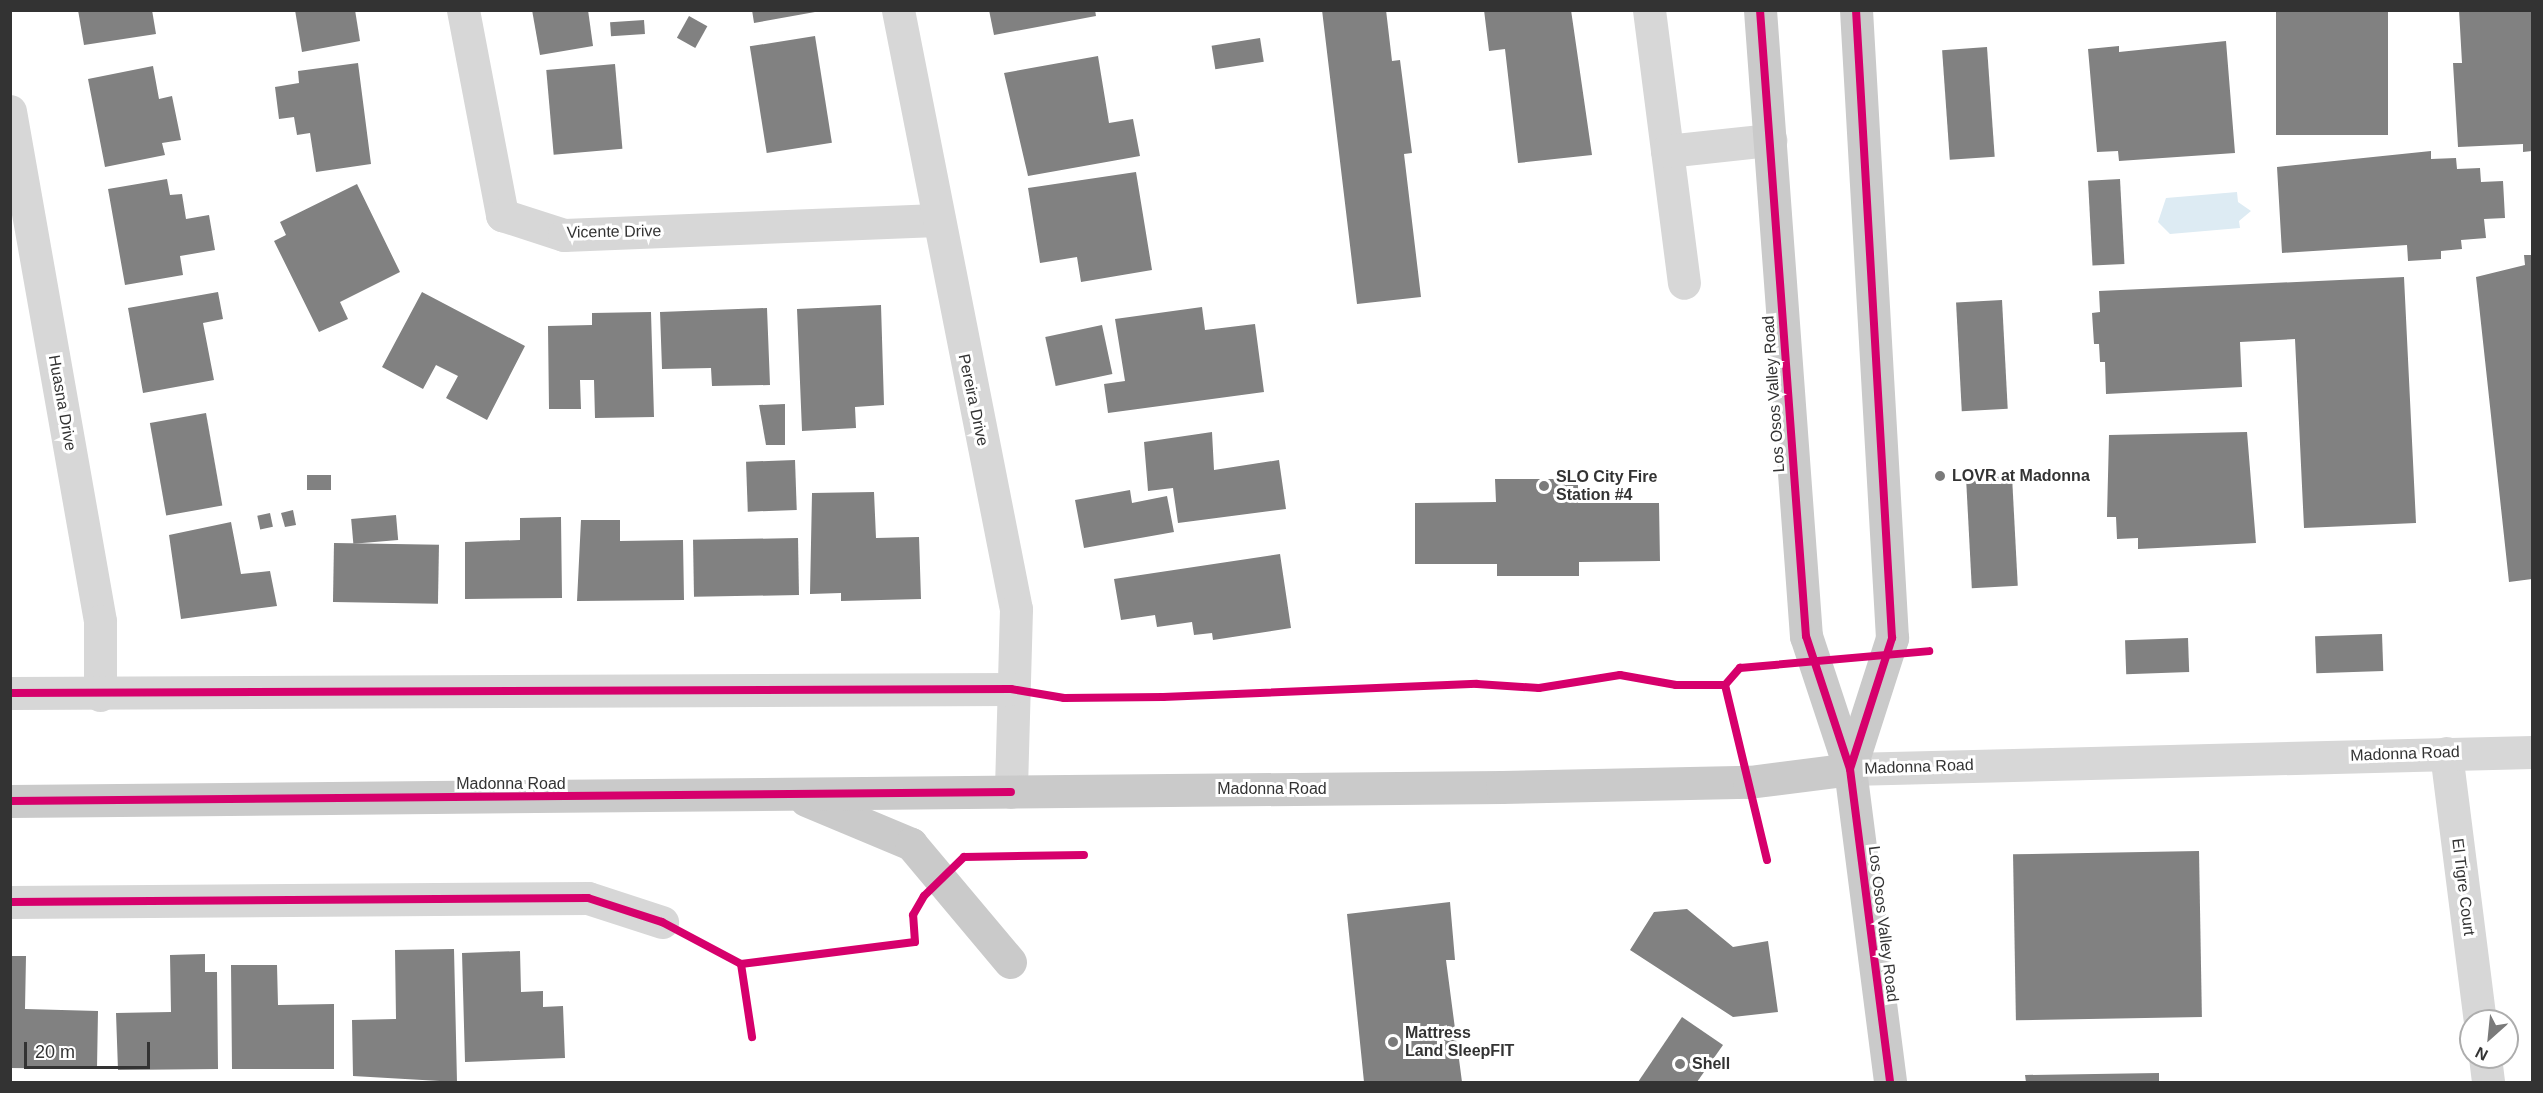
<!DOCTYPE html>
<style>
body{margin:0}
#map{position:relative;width:2543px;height:1093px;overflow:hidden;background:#fff;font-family:Arial,sans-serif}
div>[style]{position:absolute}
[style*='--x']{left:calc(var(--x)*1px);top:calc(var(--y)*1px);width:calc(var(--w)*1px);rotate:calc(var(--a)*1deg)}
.water>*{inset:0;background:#ddebf3}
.building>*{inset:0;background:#818181;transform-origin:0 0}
.minor>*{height:33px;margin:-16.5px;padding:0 16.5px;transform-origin:16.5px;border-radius:16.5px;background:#d7d7d7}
.major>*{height:33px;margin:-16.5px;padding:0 16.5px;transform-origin:16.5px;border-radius:16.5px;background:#cacaca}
.cycleway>*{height:8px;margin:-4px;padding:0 4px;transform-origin:4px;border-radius:4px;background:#d6006c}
.dots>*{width:16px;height:16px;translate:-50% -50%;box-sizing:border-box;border:3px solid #fff;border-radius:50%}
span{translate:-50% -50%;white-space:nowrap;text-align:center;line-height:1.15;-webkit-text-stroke:6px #fff;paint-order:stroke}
.street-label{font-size:16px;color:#333}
.poi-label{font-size:16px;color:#333;font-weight:700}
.left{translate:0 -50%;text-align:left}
.frame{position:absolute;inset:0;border:12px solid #333;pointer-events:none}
.north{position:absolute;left:2459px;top:1009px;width:60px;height:60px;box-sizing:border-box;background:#fff;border:2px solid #adadad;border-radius:50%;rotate:207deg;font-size:16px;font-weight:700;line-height:24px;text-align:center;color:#333}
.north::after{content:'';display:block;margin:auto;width:21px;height:27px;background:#7a7a7a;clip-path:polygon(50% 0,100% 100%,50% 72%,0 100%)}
.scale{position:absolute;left:24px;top:1042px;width:126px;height:27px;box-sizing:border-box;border:3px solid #333;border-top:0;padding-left:8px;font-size:18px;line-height:21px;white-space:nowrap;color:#333;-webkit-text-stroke:4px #fff;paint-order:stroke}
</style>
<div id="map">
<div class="water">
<div style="clip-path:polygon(2237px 192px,2238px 202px,2251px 211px,2239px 221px,2240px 228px,2170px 234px,2158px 222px,2166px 198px)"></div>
</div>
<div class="building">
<div style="clip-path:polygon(78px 10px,152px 10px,156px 34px,84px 45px)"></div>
<div style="clip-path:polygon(295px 10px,355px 10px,360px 41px,302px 52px)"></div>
<div style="clip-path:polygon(532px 10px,588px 10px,593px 46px,540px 55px)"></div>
<div style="clip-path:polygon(752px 10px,815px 10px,815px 12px,754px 23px)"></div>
<div style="clip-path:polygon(989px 10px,1095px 10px,1096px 16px,994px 35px)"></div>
<div style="clip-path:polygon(1322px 10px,1386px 10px,1392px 61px,1400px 60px,1412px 153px,1404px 154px,1421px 297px,1357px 304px)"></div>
<div style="clip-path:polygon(1484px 10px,1571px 10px,1592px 155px,1518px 163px,1505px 49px,1489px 51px)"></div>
<div style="left:2276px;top:10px;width:112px;height:125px"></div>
<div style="clip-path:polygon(2459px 10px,2532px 10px,2532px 151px,2523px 152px,2523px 144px,2458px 147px,2453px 63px,2462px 63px)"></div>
<div style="left:689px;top:16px;width:21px;height:25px;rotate:29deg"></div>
<div style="left:644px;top:20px;width:14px;height:34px;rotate:86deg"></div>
<div style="left:815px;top:36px;width:108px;height:66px;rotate:81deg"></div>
<div style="left:1260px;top:38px;width:24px;height:49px;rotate:81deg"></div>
<div style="clip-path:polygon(2226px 41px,2235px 153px,2119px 161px,2118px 151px,2097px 152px,2088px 49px,2119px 46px,2119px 52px)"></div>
<div style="left:1987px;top:47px;width:110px;height:45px;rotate:86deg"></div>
<div style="clip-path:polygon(1098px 56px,1109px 123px,1133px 119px,1140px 156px,1028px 176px,1004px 73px)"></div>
<div style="clip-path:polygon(358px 63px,371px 164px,316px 172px,310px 133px,297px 135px,294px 117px,279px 119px,275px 87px,299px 83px,298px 71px)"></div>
<div style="left:615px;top:64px;width:85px;height:69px;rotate:85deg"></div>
<div style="clip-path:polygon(153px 66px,159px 99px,172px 96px,181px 140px,162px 143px,165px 155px,105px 167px,88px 79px)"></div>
<div style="clip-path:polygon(2431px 151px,2431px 159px,2456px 158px,2457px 169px,2480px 168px,2481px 182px,2503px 181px,2505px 218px,2484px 219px,2486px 238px,2461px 240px,2462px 249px,2441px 251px,2441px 259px,2408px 261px,2407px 245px,2282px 253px,2277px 167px)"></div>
<div style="clip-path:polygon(1136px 172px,1152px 270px,1081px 282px,1077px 257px,1040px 263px,1028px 188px)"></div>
<div style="clip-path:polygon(167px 179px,170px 195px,182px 194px,186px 219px,209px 215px,215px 250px,180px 256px,183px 275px,125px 285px,108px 189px)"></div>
<div style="left:2120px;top:179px;width:85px;height:32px;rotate:87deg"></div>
<div style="clip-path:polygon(357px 184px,400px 272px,340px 302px,348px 319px,319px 332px,274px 241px,286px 235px,280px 222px)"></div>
<div style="clip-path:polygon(2524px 255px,2532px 255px,2532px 579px,2509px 582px,2476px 277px,2525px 265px)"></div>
<div style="clip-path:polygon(2404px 277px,2416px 523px,2304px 528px,2295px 339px,2240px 342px,2242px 387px,2106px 394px,2105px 362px,2100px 362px,2099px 344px,2094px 344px,2092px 313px,2100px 312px,2099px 291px)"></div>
<div style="clip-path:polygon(218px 292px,223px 319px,203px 323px,214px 380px,143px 393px,128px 308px)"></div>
<div style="clip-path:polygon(422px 292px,525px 346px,487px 420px,446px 398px,458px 376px,436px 365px,423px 389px,382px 367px)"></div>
<div style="left:2002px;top:300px;width:109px;height:46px;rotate:87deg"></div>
<div style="clip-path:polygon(881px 305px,884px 405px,855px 407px,856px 428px,802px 431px,797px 309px)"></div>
<div style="clip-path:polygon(1202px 307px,1205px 330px,1255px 324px,1264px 392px,1108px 413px,1104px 384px,1125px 381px,1115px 319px)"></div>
<div style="clip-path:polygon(767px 308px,770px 385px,712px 386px,711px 368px,662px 369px,660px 312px)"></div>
<div style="clip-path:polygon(651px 312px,654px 417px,595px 418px,594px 380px,580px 380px,581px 409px,549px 409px,548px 326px,592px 325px,592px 313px)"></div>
<div style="left:1102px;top:325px;width:50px;height:58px;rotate:78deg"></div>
<div style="clip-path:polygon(785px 404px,785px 445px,766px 445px,759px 405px)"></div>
<div style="left:206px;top:413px;width:94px;height:57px;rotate:80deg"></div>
<div style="clip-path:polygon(1212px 432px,1214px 470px,1279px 460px,1286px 509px,1178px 523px,1173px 488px,1148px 491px,1144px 442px)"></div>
<div style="clip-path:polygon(2247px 432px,2256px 543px,2138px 549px,2138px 538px,2117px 539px,2116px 517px,2107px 517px,2109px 435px)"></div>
<div style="left:795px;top:460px;width:50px;height:49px;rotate:88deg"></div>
<div style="left:331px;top:475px;width:15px;height:24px;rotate:90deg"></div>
<div style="left:2012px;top:476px;width:110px;height:46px;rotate:87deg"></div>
<div style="clip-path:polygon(1495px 479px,1578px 479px,1578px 503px,1659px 503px,1660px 561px,1579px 562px,1579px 576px,1497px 576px,1497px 564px,1415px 564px,1415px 503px,1496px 502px)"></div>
<div style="clip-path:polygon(1130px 490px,1132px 503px,1167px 496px,1174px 532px,1084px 548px,1075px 500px)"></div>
<div style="clip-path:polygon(874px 492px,876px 538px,919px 537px,921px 599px,841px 601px,841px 593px,810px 594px,812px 493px)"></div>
<div style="clip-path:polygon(293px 510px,296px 525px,285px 527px,281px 513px)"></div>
<div style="left:270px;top:513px;width:14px;height:13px;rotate:78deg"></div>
<div style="left:396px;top:515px;width:25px;height:45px;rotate:85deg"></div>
<div style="clip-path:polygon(561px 517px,562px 598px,465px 599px,465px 542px,520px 540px,520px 518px)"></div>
<div style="clip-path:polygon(581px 520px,620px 520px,620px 541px,683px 540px,684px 600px,577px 601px)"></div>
<div style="clip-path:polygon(231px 522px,241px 574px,270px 571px,277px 606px,181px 619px,169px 535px)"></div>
<div style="left:798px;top:538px;width:57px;height:105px;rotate:89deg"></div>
<div style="left:334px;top:543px;width:105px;height:59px;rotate:1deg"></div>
<div style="clip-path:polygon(1280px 554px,1291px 628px,1213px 640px,1212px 633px,1194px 635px,1192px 622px,1157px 627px,1155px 615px,1121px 620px,1114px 579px)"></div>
<div style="left:2382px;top:634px;width:37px;height:67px;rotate:88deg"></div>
<div style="left:2188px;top:638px;width:34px;height:63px;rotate:88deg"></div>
<div style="left:2199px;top:851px;width:166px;height:186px;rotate:89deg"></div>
<div style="clip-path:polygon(1450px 902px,1455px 960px,1446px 960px,1462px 1082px,1364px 1082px,1347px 914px)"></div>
<div style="clip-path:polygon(1687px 909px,1733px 947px,1768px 941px,1778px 1012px,1733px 1017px,1630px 950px,1654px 912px)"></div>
<div style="clip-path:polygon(454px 949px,457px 1082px,353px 1076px,352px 1020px,396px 1019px,395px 950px)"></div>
<div style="clip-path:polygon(520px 951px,521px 992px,543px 991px,543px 1007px,563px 1006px,565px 1058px,465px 1062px,462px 953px)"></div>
<div style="clip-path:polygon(205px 954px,205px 972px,217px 972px,218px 1069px,118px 1070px,116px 1013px,171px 1012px,170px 955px)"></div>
<div style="clip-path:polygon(10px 956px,26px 956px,25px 1009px,98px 1011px,97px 1069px,10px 1068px)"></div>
<div style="clip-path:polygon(231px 965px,277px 965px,278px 1005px,334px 1004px,334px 1069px,232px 1069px)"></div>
<div style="clip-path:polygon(1682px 1017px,1723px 1045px,1697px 1082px,1638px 1082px)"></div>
<div style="clip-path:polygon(2159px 1073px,2159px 1082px,2026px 1082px,2025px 1075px)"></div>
</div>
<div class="minor">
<div style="--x:463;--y:10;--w:209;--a:79.2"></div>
<div style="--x:502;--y:215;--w:65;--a:17.9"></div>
<div style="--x:564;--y:235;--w:373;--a:-2.3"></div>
<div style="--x:898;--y:10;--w:611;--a:78.86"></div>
<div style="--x:1016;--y:609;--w:183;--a:91.6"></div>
<div style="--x:1649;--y:10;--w:275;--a:82.7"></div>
<div style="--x:10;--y:111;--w:518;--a:79.99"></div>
<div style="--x:100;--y:621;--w:74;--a:90"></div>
<div style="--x:1667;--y:151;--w:104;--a:-6.1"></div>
<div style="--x:10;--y:693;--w:1001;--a:-0.23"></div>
<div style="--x:2446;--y:753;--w:270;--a:82.8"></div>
<div style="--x:1850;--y:769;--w:682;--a:-1.43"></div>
<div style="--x:10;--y:902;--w:578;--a:-0.4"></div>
<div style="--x:588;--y:898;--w:78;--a:18"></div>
<div style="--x:2485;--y:1057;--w:25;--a:83"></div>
</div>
<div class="major">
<div style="--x:1760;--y:10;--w:628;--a:85.8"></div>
<div style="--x:1806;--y:636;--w:140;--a:71.7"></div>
<div style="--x:1850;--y:769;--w:316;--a:82.7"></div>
<div style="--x:1850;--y:769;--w:138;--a:-72.2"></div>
<div style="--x:1892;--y:638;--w:629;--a:-93.28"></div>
<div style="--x:806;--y:800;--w:114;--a:22.7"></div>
<div style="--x:911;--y:844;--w:154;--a:50"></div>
<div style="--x:10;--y:801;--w:1492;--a:-0.54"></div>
<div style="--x:1502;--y:787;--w:247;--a:-1.2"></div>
<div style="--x:1749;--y:782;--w:102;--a:-7.3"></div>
</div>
<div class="cycleway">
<div style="--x:1760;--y:10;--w:628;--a:85.8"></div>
<div style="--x:1806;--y:636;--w:140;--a:71.7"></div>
<div style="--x:1850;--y:769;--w:316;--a:82.7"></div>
<div style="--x:1725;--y:685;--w:23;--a:-49"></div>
<div style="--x:1740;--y:668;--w:190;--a:-5.1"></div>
<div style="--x:10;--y:693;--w:1001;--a:-0.23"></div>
<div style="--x:1011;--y:689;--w:54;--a:9.6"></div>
<div style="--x:1064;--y:698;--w:99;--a:-0.6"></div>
<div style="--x:1163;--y:697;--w:314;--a:-2.4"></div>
<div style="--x:1477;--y:684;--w:62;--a:3.7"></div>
<div style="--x:1539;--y:688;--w:82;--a:-9.1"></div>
<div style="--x:1620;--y:675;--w:57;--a:10.1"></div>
<div style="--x:1676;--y:685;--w:49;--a:0"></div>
<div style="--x:1725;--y:685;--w:180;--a:76.5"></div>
<div style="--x:1850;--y:769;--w:138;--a:-72.2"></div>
<div style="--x:1892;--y:638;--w:629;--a:-93.28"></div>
<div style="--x:10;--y:801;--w:1001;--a:-0.52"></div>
<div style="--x:10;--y:902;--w:578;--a:-0.4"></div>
<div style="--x:588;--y:898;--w:78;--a:18"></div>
<div style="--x:662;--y:922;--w:89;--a:28"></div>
<div style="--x:741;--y:964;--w:74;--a:81.4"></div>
<div style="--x:741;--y:964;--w:175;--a:-7.2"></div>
<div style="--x:915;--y:942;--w:27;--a:-94"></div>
<div style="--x:913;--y:915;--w:22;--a:-60"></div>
<div style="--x:924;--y:896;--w:56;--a:-44.3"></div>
<div style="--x:964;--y:857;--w:120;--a:-1"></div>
</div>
<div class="dots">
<div style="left:1940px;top:476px;background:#7a7a7a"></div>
<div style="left:1544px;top:486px;background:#7a7a7a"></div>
<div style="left:1393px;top:1042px;background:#7a7a7a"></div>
<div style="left:1680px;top:1064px;background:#7a7a7a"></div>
</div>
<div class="street-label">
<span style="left:614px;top:232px;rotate:-1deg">Vicente Drive</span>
<span style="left:1774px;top:394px;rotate:-94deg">Los Osos Valley Road</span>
<span style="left:973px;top:400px;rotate:78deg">Pereira Drive</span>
<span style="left:62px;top:403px;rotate:80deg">Huasna Drive</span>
<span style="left:2405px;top:754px;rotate:-2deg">Madonna Road</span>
<span style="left:1919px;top:767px;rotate:-2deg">Madonna Road</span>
<span style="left:511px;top:784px">Madonna Road</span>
<span style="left:1272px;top:789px">Madonna Road</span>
<span style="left:2463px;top:887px;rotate:83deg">El Tigre Court</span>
<span style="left:1883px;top:924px;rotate:83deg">Los Osos Valley Road</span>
</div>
<div class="poi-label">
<span class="left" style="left:1952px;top:476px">LOVR at Madonna</span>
<span class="left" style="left:1556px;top:486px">SLO City Fire<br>Station #4</span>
<span class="left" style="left:1405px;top:1042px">Mattress<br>Land SleepFIT</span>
<span class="left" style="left:1692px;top:1064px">Shell</span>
</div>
<div class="frame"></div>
<div class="north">N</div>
<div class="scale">20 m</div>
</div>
